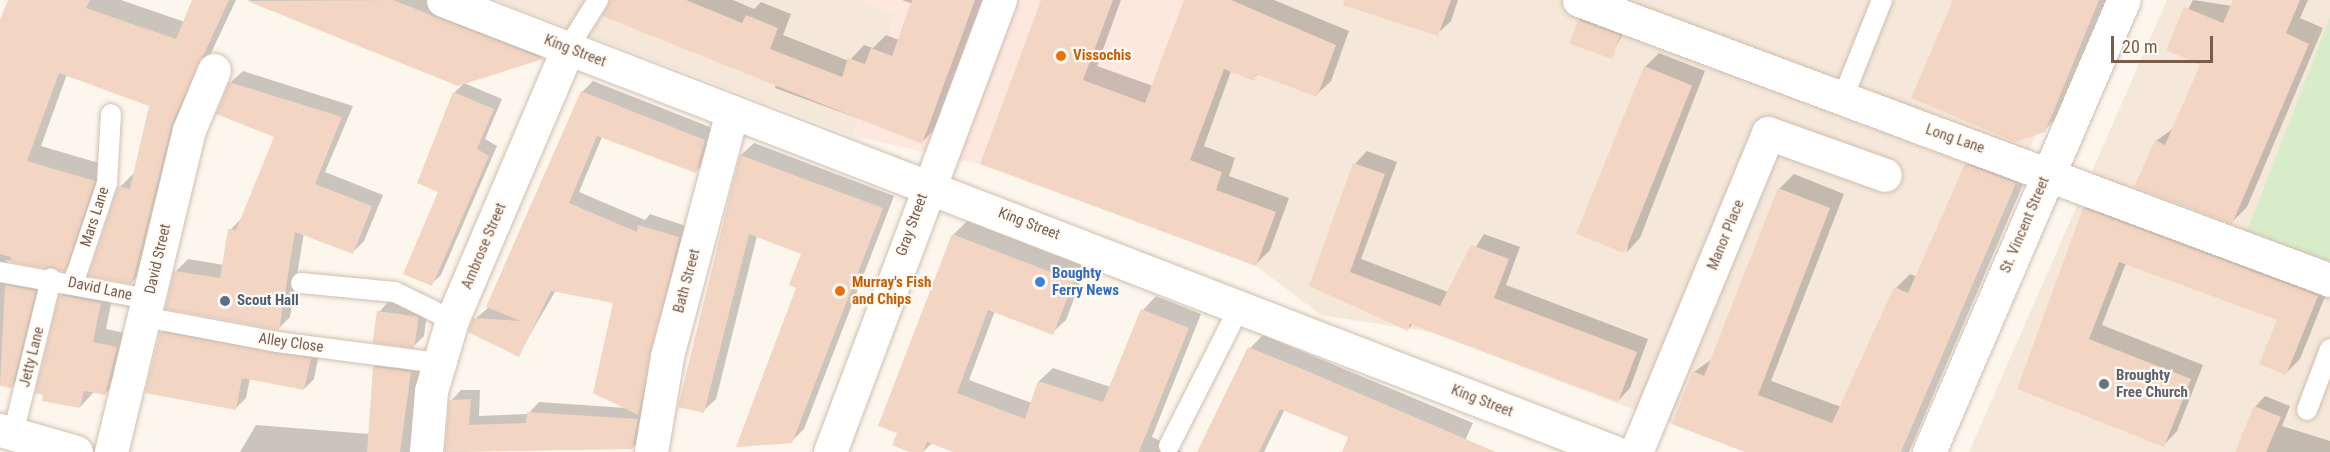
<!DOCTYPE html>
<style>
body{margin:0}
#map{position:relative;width:2330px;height:452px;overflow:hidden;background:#fdf6ec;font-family:"Roboto Condensed",sans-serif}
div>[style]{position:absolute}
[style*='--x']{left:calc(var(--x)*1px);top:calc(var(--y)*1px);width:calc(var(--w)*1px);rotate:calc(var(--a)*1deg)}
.residential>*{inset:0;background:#f5e8da}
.commercial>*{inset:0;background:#fde8e0}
.green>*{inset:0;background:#d8ecc9}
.shadow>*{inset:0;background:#0003}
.building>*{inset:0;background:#f3d5c3;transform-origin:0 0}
.roads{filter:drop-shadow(0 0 2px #d1beb0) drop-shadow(0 0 2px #d1beb0)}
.lane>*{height:20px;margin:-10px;padding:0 10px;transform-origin:10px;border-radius:10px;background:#fff}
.street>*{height:33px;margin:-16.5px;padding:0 16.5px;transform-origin:16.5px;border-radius:16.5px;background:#fff}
.dots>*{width:16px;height:16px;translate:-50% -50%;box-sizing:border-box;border:3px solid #fffaf3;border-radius:50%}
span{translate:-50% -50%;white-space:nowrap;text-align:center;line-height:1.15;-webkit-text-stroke:4.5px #fffaf3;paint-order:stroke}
.street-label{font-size:15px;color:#7a5c4d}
.food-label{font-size:15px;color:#c56008;font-weight:700}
.left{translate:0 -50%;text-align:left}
.shop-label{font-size:15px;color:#366cbe;font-weight:700}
.service-label{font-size:15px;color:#4e5e75;font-weight:700}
.worship-label{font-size:15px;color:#5b616d;font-weight:700}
.scale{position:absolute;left:2111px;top:36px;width:102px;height:27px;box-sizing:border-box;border:3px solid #7a5c4d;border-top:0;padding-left:8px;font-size:18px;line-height:21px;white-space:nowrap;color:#7a5c4d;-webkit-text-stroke:4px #fffaf3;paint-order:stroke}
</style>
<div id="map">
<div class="residential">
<div style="clip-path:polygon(496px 0,860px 0,895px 14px,852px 136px)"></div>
<div style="clip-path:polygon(1231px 0,2093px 0,1901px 452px,1745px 452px,1430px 332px,1321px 315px,1256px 266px,1106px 210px,1247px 6px)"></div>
<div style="clip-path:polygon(2167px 0,2330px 0,2330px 452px,1969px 452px)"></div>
</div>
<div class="commercial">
<div style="clip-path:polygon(860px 0,1231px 0,1247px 6px,1204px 124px,1145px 103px,980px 164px,852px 136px,895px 14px)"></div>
</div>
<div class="green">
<div style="clip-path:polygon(2330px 17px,2330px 263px,2247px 231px)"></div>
</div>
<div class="shadow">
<div style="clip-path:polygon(10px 0,121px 0,185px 22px,193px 0,236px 0,186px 106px,147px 267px,132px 282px,120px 187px,135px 172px,151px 105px,67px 74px,41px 146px,109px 166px,79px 255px,64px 270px,6px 260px,12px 269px,50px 276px,26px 372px,11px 387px,0 385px,0 24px)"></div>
<div style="clip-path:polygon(248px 0,445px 0,556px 43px,542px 57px,464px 83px,502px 99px,485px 139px,497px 146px,441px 275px,431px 284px,440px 191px,419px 182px,455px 92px,464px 83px)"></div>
<div style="clip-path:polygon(617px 0,733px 0,754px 9px,761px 2px,791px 14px,783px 35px,849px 61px,864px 45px,873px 48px,886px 35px,899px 40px,913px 4px,902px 0,984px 0,936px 128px,922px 142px,775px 88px,777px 81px)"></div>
<div style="clip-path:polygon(1042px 0,1121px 0,1097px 66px,1153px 86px,1185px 0,1274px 0,1349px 31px,1331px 81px,1316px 95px,1259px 73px,1253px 79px,1231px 71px,1204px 146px,1235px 158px,1229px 176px,1289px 198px,1270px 250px,1256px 264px,982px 163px)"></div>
<div style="clip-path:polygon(1357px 0,1458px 0,1451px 21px,1437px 34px)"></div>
<div style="clip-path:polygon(1954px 0,2107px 0,2059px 115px,2044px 131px)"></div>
<div style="clip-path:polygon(2193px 0,2232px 6px,2234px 0,2308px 0,2300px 18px,2323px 28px,2247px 207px,2232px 222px,2156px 141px,2175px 127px,2202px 64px,2168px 49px)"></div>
<div style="clip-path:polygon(1585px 15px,1625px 30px,1610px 58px,1579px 20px)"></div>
<div style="clip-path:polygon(1659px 53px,1705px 71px,1640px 238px,1627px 252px,1645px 67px)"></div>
<div style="clip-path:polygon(243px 71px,353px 106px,325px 172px,383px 195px,364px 241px,352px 253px,304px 233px,290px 317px,278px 329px,176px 271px,188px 259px,224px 265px,230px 230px,242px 218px,276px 136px,218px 113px,231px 82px)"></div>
<div style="clip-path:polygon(593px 81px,715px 129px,707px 160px,696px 171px,602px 137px,579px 192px,645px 220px,650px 214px,689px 227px,642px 437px,632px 448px,445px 452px,451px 401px,461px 390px,480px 390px,479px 416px,528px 414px,539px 402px,626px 408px,615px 302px,556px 290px,518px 355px,475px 319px,488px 308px,582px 92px)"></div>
<div style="clip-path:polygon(754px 143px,894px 196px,804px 429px,792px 441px,803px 253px,757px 236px,716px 399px,703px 411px,679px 406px,741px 155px)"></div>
<div style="clip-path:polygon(1981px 150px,2030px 168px,1909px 452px,1749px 452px,1694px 372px,1712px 359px,1779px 189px,1794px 174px,1844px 194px,1771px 381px,1841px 407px,1896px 288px,1910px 274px,1917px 277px,1966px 165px)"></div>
<div style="clip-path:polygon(1367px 151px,1397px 162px,1361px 259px,1448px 292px,1484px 234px,1520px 247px,1506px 285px,1648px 339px,1630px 388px,1618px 401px,1413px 324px,1408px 329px,1311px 285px,1355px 164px)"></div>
<div style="clip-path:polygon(2098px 195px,2330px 284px,2300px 359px,2286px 373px,2279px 319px,2126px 263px,2102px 325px,2203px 365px,2177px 431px,2164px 445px,2019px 388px,2084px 209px)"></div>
<div style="clip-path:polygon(967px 221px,1086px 267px,1066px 320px,1052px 333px,995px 311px,969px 380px,1032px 403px,1039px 381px,1053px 368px,1111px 387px,1143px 310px,1156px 296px,1201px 314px,1152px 437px,1183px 452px,957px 452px,933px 442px,923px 452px,914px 452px,953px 235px)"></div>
<div style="clip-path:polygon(74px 282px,114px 289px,106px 329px,130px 334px,118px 380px,105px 394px,94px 392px,80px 407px,61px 296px)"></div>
<div style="clip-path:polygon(389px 301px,428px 307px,424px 336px,414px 346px,379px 312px)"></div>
<div style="clip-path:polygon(172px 323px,320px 349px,314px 379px,304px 389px,250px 378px,246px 398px,236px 408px,162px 333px)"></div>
<div style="clip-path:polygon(1263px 335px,1473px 423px,1463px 445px,1481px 452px,1346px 452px,1350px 436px,1285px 409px,1264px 452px,1199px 452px,1250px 348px)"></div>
<div style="clip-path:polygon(385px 357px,421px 362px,409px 452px,240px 452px,256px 425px,369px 434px,374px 367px)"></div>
<div style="clip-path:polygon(2265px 396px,2290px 406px,2282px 426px,2330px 441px,2330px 452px,2237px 452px,2255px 407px)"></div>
</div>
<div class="building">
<div style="clip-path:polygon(8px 0,90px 0,86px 8px,176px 39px,192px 0,229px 0,172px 123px,132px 284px,88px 276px,118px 186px,130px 189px,149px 106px,59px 73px,27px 161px,95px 181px,65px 272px,10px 262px,11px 257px,0 254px,0 20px)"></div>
<div style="clip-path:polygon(393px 0,436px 17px,543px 59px,458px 86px,247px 1px)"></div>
<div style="clip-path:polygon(610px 0,686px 0,742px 23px,746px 15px,778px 28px,770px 49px,842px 77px,848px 58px,865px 64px,871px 48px,892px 56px,912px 0,975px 0,922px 144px,602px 16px)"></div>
<div style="clip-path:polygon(1041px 0,1113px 0,1083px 80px,1145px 103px,1184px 0,1231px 0,1336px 45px,1317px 97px,1256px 74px,1254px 81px,1224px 69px,1190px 160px,1222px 172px,1216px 190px,1276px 212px,1256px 266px,980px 164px)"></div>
<div style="clip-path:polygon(1344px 0,1451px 0,1438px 36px,1343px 5px)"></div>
<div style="clip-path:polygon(1953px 0,2099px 0,2045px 132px,2015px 142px,1911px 98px)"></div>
<div style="clip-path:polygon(2233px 0,2300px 0,2286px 33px,2309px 44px,2232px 224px,2134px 187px,2155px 140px,2165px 145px,2200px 65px,2166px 50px,2184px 7px,2223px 23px)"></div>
<div style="left:1578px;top:20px;width:45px;height:25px;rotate:20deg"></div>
<div style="left:1644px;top:66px;width:52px;height:181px;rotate:22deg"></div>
<div style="clip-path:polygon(229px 82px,342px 117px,315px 184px,372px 206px,353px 254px,295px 232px,279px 330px,165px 309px,174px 271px,220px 278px,228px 229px,236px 230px,274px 137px,216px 114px)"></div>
<div style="clip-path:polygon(581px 91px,705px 140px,696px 173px,597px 136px,569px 203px,637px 232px,638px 225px,679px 237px,638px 415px,593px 393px,613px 303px,551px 291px,519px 357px,468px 332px,473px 318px,521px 321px,486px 307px)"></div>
<div style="clip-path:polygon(453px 92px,494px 109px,477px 149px,489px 156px,432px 286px,403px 274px,438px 192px,417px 183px)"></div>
<div style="clip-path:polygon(740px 155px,883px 208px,792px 443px,736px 447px,796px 288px,789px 285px,801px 254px,749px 234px,704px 413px,678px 407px)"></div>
<div style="clip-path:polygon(1353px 163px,1385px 174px,1350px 272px,1440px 306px,1471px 245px,1509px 259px,1494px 298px,1637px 352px,1618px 402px,1410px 324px,1408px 331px,1309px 286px)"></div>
<div style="clip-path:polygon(1965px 164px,2016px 183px,1901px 452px,1745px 452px,1672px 424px,1693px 371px,1704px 376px,1778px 188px,1830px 208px,1758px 395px,1832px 423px,1894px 287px,1908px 293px)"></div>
<div style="clip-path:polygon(2083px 208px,2318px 296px,2286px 375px,2259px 364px,2277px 320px,2119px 262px,2089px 339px,2191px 379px,2164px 447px,2017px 389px)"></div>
<div style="clip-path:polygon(952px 234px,1074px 281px,1053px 335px,988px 310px,957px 393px,1025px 419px,1038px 381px,1103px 402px,1141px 309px,1189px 328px,1139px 452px,953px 452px,927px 442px,923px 452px,909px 452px,892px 445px,897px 433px,878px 426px)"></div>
<div style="clip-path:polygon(5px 285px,36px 291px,12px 388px,0 386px)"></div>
<div style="clip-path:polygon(59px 295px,101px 303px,93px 342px,117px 347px,105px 395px,84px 391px,80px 408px,42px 401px,43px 395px,35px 393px)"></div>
<div style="left:377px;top:311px;width:42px;height:32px;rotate:8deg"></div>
<div style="clip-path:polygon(160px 332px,311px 358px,304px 390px,242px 378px,236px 410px,145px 393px)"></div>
<div style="clip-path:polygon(1248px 347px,1300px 368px,1496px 452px,1342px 452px,1348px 437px,1280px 409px,1259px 452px,1197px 452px)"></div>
<div style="clip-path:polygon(373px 367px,411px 372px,400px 452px,367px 452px)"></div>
<div style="clip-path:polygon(471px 399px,469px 425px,526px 423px,527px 412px,638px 419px,632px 449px,445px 452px,449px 400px)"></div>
<div style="clip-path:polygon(2254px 406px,2281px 417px,2266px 452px,2235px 452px)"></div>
</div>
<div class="roads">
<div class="lane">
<div style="--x:568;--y:48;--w:57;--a:-58"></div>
<div style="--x:1842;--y:100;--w:108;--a:-68.2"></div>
<div style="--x:0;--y:272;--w:151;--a:10.3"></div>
<div style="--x:301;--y:283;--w:94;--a:5.5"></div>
<div style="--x:395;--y:292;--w:64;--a:26.2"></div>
<div style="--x:73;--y:284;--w:107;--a:-71.4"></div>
<div style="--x:107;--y:183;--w:69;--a:-86.7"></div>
<div style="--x:144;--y:317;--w:135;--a:10.6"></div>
<div style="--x:277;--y:342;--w:163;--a:7.4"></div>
<div style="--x:2307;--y:410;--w:65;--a:-69.3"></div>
<div style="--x:13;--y:434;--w:160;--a:-76.2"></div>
<div style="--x:1169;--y:446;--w:157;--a:-63.1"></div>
</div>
<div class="street">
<div style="--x:443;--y:0;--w:1255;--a:21.11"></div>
<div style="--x:1579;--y:0;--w:801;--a:20.45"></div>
<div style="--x:0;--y:430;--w:79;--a:16.1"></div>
<div style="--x:111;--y:452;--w:331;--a:-76.4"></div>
<div style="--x:189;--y:130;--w:65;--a:-67.4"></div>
<div style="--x:426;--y:452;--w:61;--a:-85.3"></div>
<div style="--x:431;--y:391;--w:74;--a:-73.5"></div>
<div style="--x:452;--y:320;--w:296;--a:-66.9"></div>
<div style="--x:651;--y:452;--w:97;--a:-80.5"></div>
<div style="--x:667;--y:356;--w:253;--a:-75.1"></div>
<div style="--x:830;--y:452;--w:483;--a:-69.4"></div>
<div style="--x:1636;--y:452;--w:345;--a:-67.5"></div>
<div style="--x:1768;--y:133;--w:124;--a:19.7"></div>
<div style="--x:1929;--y:452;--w:492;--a:-66.7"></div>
</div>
</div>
<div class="dots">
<div style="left:1061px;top:56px;background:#e8710a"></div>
<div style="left:1040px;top:282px;background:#3f7fe0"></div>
<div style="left:840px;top:291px;background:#e8710a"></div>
<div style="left:225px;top:301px;background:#5c6f8a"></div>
<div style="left:2104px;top:384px;background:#6b7280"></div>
</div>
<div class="street-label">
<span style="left:575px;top:51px;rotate:21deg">King Street</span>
<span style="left:1955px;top:139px;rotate:19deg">Long Lane</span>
<span style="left:95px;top:217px;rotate:-72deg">Mars Lane</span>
<span style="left:1029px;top:224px;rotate:21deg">King Street</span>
<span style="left:912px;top:225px;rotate:-70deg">Gray Street</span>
<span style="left:2025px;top:225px;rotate:-67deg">St. Vincent Street</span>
<span style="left:1726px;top:235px;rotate:-68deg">Manor Place</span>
<span style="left:484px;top:246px;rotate:-67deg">Ambrose Street</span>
<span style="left:158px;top:259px;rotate:-77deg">David Street</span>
<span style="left:687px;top:281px;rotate:-75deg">Bath Street</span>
<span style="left:100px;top:289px;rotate:12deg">David Lane</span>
<span style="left:291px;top:343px;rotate:8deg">Alley Close</span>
<span style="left:32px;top:357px;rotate:-76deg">Jetty Lane</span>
<span style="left:1482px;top:401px;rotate:21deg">King Street</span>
</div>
<div class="food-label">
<span class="left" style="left:1073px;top:56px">Vissochis</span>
<span class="left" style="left:852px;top:291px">Murray's Fish<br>and Chips</span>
</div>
<div class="shop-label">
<span class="left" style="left:1052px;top:282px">Boughty<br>Ferry News</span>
</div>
<div class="service-label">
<span class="left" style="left:237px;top:301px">Scout Hall</span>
</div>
<div class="worship-label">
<span class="left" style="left:2116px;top:384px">Broughty<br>Free Church</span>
</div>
<div class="scale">20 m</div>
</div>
